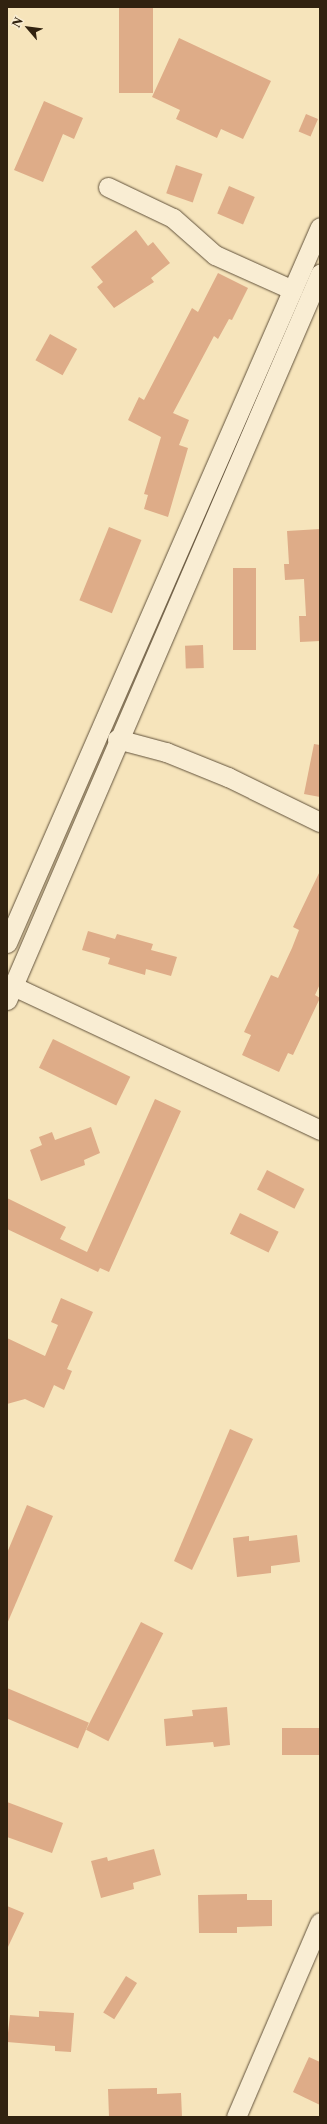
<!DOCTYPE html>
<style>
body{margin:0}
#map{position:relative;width:327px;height:2124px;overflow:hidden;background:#f6e4bb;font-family:"Libre Caslon Text",serif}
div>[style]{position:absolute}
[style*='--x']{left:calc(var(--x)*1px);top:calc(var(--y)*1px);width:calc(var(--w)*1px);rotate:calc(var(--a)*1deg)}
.building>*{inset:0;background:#deac88;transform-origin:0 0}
.roads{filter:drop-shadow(0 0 1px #62523b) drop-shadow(0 0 1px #62523b)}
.street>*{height:19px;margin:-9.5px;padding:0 9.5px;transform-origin:9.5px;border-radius:9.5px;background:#f9edd3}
span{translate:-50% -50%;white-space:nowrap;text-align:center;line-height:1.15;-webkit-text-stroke:3px #f9edd3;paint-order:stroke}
.frame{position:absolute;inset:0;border:8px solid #312210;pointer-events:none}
.north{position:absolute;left:8px;top:8px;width:40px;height:40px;-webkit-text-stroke:3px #f9edd3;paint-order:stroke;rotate:298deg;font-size:11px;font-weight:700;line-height:16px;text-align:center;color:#312210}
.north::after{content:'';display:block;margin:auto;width:14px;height:18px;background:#312210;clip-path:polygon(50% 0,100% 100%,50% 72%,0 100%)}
</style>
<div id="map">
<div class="building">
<div style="left:119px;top:7px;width:34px;height:86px"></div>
<div style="clip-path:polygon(179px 38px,271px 81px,243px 139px,221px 129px,217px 138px,176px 119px,180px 110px,152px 97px)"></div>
<div style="clip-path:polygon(44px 101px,83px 118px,74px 139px,63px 134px,43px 182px,14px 170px)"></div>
<div style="left:306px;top:114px;width:13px;height:19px;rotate:23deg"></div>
<div style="left:176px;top:165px;width:28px;height:30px;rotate:19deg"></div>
<div style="left:229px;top:186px;width:28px;height:30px;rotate:23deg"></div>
<div style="clip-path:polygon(136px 230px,148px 246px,153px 242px,170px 263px,151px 278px,154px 282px,114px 308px,97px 287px,103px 282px,91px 267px)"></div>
<div style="clip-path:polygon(218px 273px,248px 288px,232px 320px,229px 319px,218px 339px,214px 336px,173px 413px,189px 420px,179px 445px,188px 448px,168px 517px,144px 509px,148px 495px,144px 494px,161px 437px,128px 420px,139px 397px,144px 400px,192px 308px,198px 312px)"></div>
<div style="left:50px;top:334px;width:31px;height:30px;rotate:29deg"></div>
<div style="left:109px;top:527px;width:35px;height:79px;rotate:22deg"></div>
<div style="clip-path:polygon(320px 529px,320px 641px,300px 642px,299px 616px,306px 616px,304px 579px,285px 580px,284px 564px,289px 564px,287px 531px)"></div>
<div style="left:233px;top:568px;width:23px;height:82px"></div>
<div style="left:203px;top:645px;width:23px;height:18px;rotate:88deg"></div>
<div style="clip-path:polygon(314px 744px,320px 745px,320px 797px,304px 794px)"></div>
<div style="clip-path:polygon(320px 871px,320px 984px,315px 995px,320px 998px,293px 1055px,288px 1053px,279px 1072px,242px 1055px,251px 1035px,244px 1032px,271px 975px,278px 978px,292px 948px,299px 930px,293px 927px)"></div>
<div style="clip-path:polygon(88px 931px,115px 939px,117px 934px,153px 944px,151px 950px,177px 957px,171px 976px,146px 969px,145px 975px,108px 964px,110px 958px,82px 950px)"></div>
<div style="left:53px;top:1039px;width:86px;height:32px;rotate:26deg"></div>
<div style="clip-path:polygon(155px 1099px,181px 1111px,109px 1272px,100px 1268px,98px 1272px,7px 1229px,7px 1198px,66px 1227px,60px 1239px,87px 1252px)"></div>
<div style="clip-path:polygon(91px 1127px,100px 1153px,84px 1160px,85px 1165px,41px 1181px,30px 1150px,42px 1145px,39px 1137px,52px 1132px,55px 1140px)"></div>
<div style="left:267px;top:1170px;width:42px;height:22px;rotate:27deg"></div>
<div style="left:240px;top:1213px;width:43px;height:23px;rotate:26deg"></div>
<div style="clip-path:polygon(61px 1298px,93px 1312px,67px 1369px,72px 1371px,64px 1390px,54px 1385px,44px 1408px,25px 1399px,7px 1404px,7px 1338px,45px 1356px,58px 1325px,51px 1322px)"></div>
<div style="clip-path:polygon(230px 1429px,253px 1439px,192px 1570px,174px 1561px)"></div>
<div style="clip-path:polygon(27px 1505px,53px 1516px,7px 1624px,7px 1553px)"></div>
<div style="clip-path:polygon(297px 1535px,300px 1562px,271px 1566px,271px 1573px,237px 1577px,233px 1538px,249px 1536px,249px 1541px)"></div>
<div style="left:141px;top:1622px;width:25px;height:121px;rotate:27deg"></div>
<div style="left:7px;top:1688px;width:89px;height:28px;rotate:23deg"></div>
<div style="clip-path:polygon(227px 1707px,230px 1745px,214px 1747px,213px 1742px,166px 1746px,164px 1719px,193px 1716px,192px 1710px)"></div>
<div style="left:320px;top:1728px;width:27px;height:38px;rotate:90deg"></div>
<div style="clip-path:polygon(7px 1802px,63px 1823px,52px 1853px,7px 1837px)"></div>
<div style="clip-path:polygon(154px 1849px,161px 1875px,133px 1883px,134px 1889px,101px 1898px,91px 1861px,107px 1857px,108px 1861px)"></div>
<div style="clip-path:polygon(247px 1894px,247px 1900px,272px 1900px,272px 1926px,237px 1927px,237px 1933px,199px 1933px,198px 1895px)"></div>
<div style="clip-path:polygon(7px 1906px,24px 1913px,7px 1949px)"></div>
<div style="left:126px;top:1976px;width:13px;height:43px;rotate:32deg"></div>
<div style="clip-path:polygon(39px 2011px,74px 2013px,71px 2052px,55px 2051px,55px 2046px,7px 2042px,10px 2015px,39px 2017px)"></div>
<div style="clip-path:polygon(309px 2057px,320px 2062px,320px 2105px,293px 2092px)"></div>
<div style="clip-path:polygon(157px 2088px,157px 2094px,181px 2093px,182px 2117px,109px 2117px,108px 2089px)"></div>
</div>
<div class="roads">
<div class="street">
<div style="--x:108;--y:187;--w:72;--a:25.5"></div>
<div style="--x:173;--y:218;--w:56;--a:41.4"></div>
<div style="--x:215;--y:255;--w:85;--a:24.2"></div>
<div style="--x:117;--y:739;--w:51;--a:14.9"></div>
<div style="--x:166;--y:752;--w:67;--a:22"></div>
<div style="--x:228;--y:777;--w:102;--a:26.1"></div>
<div style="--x:7;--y:943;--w:781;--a:-66.39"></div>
<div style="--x:13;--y:986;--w:339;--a:25.1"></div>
<div style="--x:7;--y:1000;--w:791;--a:-66.68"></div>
<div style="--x:236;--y:2117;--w:212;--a:-66.7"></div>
</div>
</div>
<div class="frame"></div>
<div class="north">N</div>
</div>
